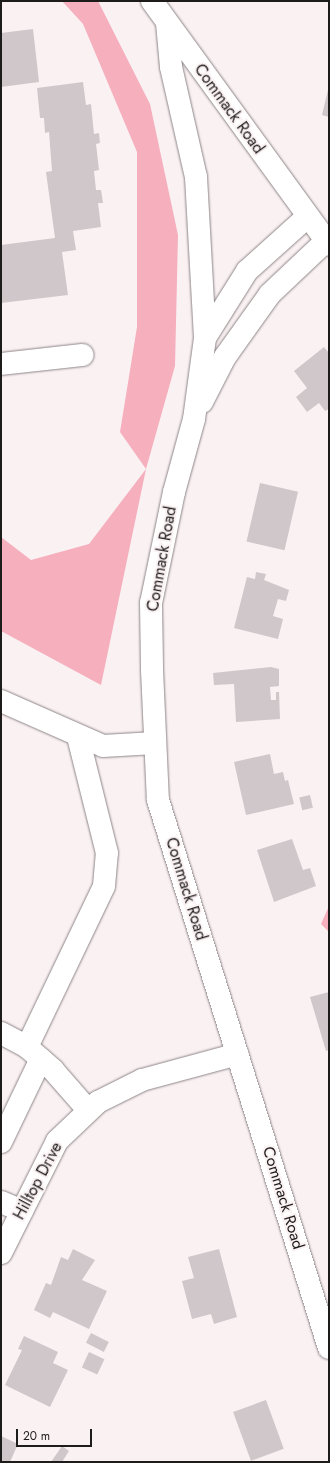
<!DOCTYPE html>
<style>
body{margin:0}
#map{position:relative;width:330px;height:1463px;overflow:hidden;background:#faf1f3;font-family:Jost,sans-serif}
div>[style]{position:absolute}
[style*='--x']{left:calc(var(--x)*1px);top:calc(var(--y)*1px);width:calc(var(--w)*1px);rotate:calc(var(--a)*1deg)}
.green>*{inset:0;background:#f5afbd}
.building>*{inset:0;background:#cfc7c9;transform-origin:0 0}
.roads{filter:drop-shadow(0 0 1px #8d8587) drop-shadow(0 0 1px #8d8587)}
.minor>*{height:22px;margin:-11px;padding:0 11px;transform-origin:11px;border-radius:11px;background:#fff}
span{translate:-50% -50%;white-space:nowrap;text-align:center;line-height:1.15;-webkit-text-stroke:4px #faf1f3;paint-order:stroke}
.street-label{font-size:16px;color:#1e1b1b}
.frame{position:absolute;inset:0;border:2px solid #1e1b1b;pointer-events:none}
.scale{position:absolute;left:16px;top:1429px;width:76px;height:18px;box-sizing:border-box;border:2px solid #1e1b1b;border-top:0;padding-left:5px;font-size:12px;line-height:14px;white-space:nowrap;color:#1e1b1b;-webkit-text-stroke:3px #faf1f3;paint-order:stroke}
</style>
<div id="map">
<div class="green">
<div style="clip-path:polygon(62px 1px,98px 1px,150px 104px,178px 235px,175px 366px,146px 469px,101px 685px,1px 631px,1px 537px,31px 560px,89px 544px,146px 469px,120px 432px,137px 327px,137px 152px,83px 24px)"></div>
<div style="clip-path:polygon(329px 906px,329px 932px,321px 924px)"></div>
</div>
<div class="building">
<div style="clip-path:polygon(33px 29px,39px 82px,1px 87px,1px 33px)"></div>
<div style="clip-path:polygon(83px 82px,86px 105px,91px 104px,94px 134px,99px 133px,100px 143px,96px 144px,99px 170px,94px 171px,96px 190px,101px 190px,103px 203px,98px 203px,101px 227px,73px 231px,76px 250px,62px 252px,68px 295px,1px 303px,1px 245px,55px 238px,46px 172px,52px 171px,49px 132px,45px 133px,44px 118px,40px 118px,37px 88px)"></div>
<div style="clip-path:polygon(328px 90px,329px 90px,329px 117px,322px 115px)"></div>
<div style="clip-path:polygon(324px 347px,329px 353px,329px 409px,325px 411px,319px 403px,307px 412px,296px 397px,307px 388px,294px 371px)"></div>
<div style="left:260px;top:483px;width:39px;height:60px;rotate:13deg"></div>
<div style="clip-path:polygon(256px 572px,266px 574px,264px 580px,289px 590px,286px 601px,278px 599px,273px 616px,283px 619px,278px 639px,234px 628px,247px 577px,255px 579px)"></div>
<div style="clip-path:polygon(271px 667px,279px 669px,279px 686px,270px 687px,271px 700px,276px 700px,276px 692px,279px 692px,280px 719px,236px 722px,234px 684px,214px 685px,213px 673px)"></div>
<div style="clip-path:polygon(270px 754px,274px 774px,283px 772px,285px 781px,288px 780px,294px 804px,246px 815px,234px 762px)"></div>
<div style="left:310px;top:795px;width:13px;height:11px;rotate:77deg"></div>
<div style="clip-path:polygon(292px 839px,303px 870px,310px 868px,316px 886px,274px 902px,257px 850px)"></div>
<div style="clip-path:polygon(329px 992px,329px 1050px,326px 1051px,310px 997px)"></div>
<div style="clip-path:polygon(73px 1249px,95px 1260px,82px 1280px,107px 1291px,89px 1329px,53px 1312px,50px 1318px,34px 1310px,46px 1283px,51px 1285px,61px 1257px,68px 1260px)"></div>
<div style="clip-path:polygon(219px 1249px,237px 1317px,214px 1324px,211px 1314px,192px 1319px,182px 1281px,194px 1278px,188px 1257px)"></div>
<div style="left:91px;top:1333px;width:20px;height:11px;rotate:27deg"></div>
<div style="clip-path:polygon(24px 1336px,58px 1352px,53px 1363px,68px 1370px,50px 1407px,5px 1385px,22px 1350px,18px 1349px)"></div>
<div style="left:89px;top:1352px;width:17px;height:17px;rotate:25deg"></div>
<div style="left:266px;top:1400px;width:52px;height:35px;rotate:70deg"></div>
<div style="clip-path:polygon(1px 1436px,18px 1444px,10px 1462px,1px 1462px)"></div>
<div style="clip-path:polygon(62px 1446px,69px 1451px,62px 1462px,51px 1462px)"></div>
</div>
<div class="roads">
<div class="minor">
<div style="--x:152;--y:1;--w:301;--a:54"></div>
<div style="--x:167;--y:23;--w:44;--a:84.8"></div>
<div style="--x:171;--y:67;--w:113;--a:77.2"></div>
<div style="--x:196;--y:177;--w:161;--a:86.8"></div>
<div style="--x:307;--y:217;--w:81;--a:138"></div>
<div style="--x:247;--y:271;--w:79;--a:122.1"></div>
<div style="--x:205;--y:338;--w:82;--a:97.7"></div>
<div style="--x:194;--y:419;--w:76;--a:105.3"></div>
<div style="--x:174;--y:492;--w:113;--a:101.7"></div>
<div style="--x:151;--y:603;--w:67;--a:89.1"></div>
<div style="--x:152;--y:670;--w:130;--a:87.4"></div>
<div style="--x:158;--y:800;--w:574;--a:72.67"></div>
<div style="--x:1;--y:364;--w:82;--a:-6.3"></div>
<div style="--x:202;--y:402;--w:51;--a:-62.9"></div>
<div style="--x:225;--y:357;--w:77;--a:-54.5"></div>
<div style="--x:270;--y:294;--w:77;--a:-43.4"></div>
<div style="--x:1;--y:701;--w:111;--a:23.8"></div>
<div style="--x:103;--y:746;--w:52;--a:-3.3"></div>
<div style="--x:1;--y:1033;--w:30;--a:28"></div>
<div style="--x:27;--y:1047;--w:35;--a:41"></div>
<div style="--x:53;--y:1070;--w:53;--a:48.8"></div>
<div style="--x:27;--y:1047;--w:178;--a:-64.4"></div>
<div style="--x:104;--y:886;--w:33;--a:-85"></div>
<div style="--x:107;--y:853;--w:120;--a:-104"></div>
<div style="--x:1;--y:1142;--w:92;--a:-64.3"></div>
<div style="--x:1;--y:1202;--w:23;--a:23"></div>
<div style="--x:1;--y:1253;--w:125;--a:-63.4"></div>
<div style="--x:57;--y:1141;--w:57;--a:-43.6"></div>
<div style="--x:98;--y:1102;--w:49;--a:-26.6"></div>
<div style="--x:142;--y:1080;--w:99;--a:-15.2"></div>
</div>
</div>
<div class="street-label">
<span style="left:229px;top:109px;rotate:54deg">Commack Road</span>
<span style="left:162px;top:559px;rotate:-80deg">Commack Road</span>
<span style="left:186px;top:889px;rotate:73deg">Commack Road</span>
<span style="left:38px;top:1181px;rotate:-62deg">Hilltop Drive</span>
<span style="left:283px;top:1198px;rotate:73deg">Commack Road</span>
</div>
<div class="frame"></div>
<div class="scale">20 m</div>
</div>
